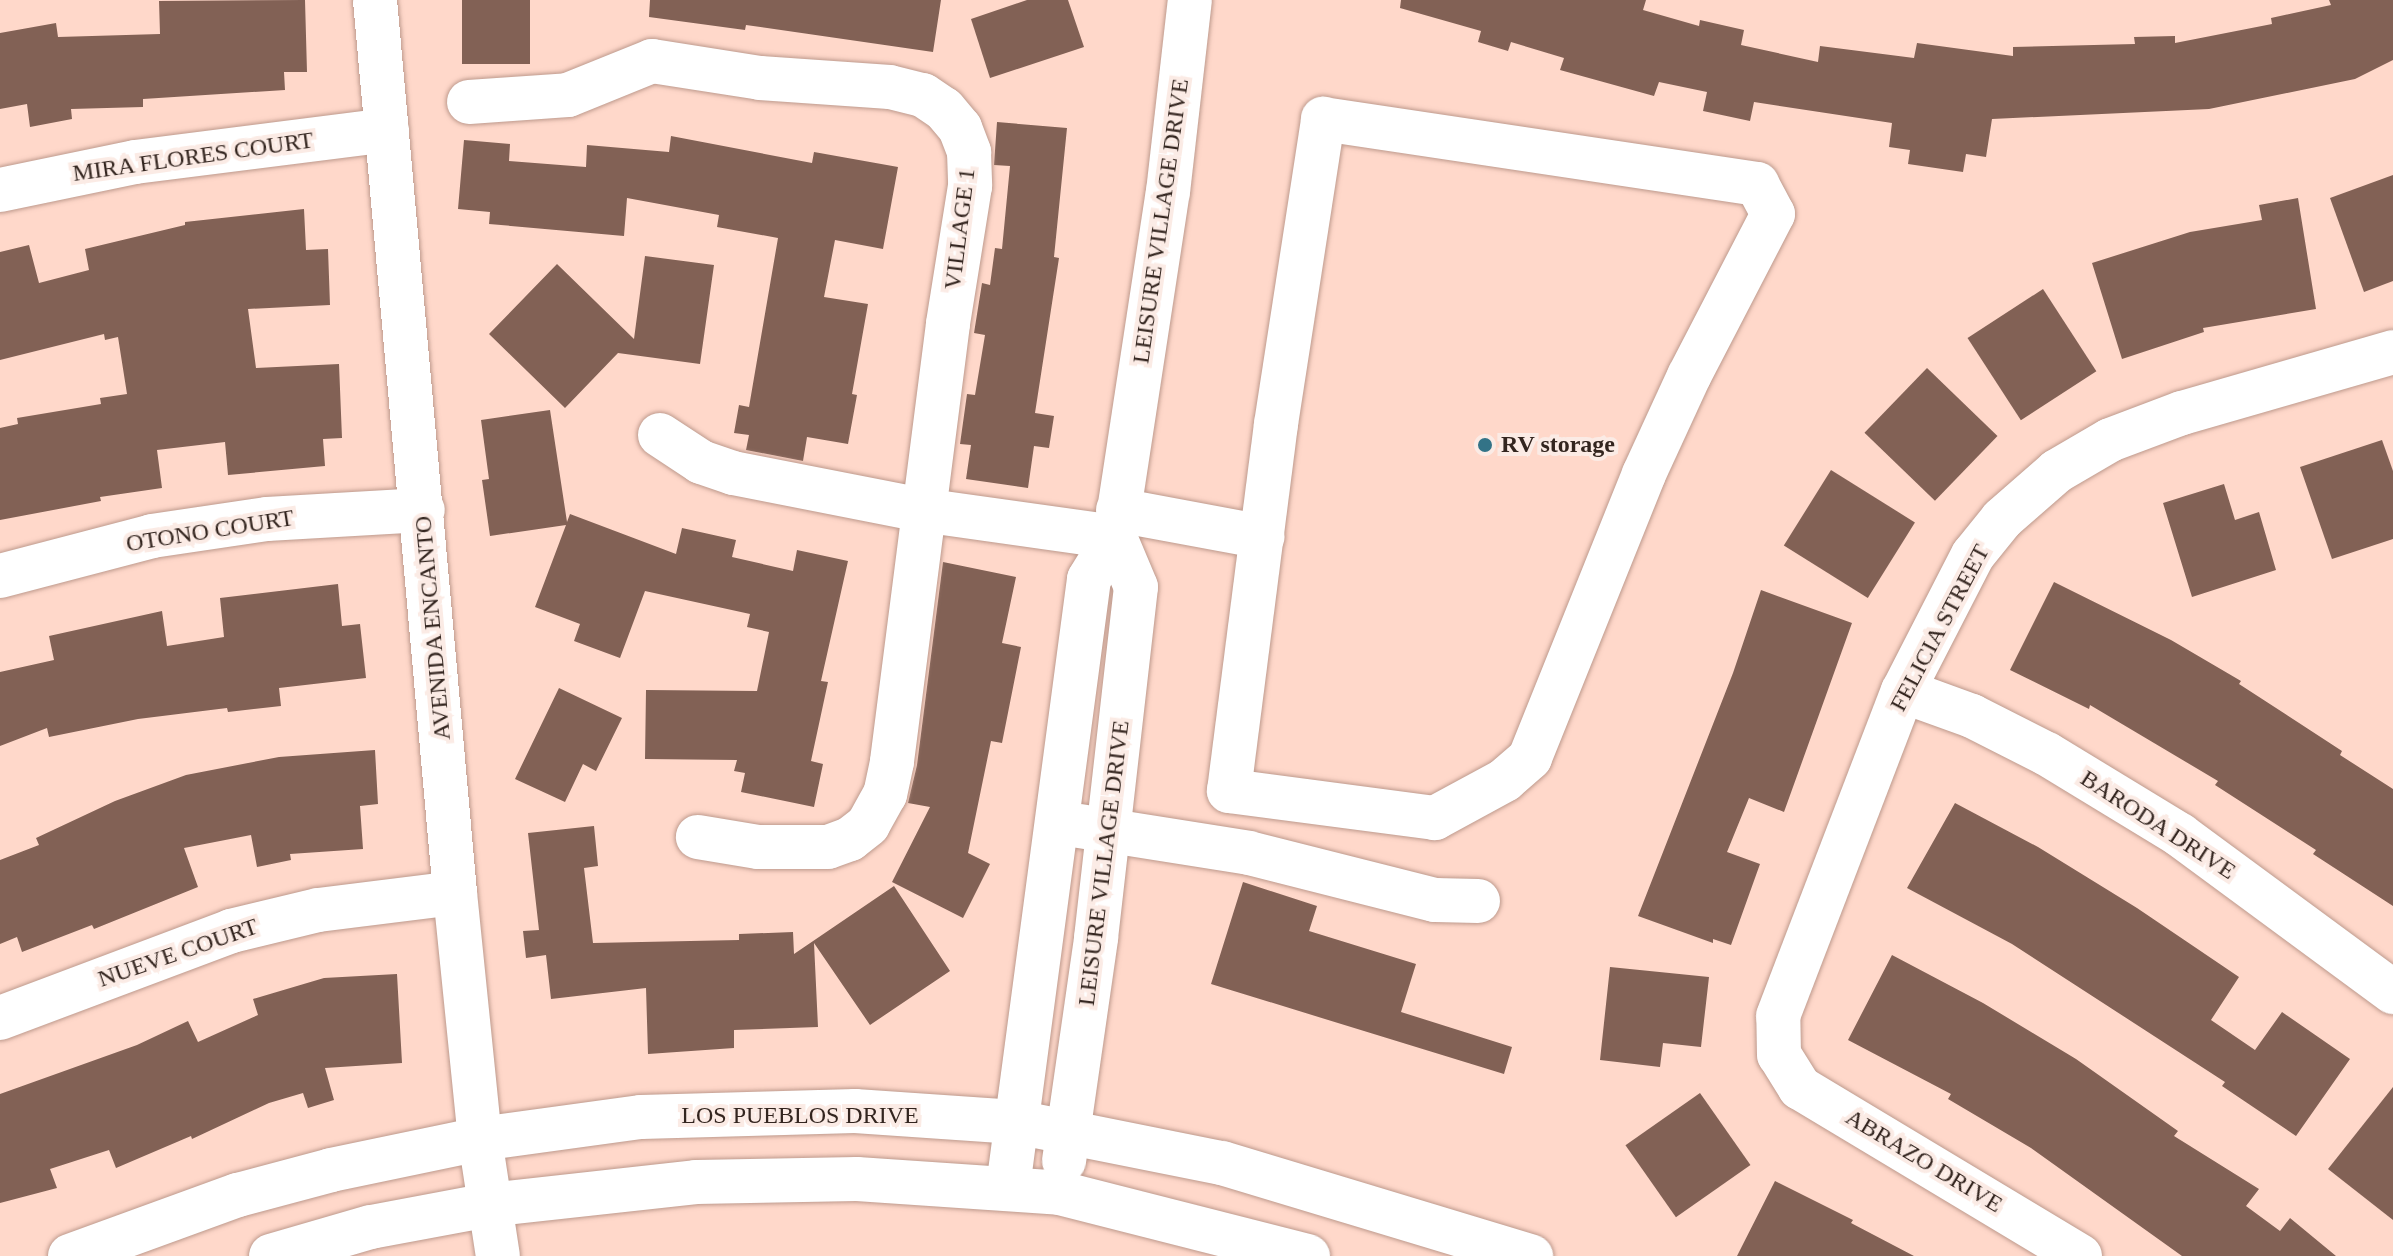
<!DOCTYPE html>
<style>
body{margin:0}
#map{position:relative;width:2393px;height:1256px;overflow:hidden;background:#ffd8ca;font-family:Georgia,serif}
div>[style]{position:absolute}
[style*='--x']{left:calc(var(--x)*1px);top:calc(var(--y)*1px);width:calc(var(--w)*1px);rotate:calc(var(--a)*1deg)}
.building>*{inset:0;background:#826155;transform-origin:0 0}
.roads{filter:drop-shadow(0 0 2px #be9a8d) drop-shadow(0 0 2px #be9a8d)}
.minor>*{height:44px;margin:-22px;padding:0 22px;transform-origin:22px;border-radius:22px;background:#fff}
.dots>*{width:22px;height:22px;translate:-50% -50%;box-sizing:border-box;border:4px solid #fbebe5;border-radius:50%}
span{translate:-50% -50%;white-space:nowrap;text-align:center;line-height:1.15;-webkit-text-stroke:8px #fbebe5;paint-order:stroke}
.street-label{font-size:24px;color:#33251f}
.poi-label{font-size:24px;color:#33251f;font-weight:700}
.left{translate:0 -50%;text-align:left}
</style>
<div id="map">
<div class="building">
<div style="clip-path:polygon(305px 0,307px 72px,284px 72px,285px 90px,143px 99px,143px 107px,71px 109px,72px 119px,30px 127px,27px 104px,0 109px,0 33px,56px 23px,58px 37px,160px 34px,159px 1px)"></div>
<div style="left:462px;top:0;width:68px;height:64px"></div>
<div style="clip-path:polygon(650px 0,941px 0,933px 52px,746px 25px,745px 30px,649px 17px)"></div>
<div style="clip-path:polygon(1027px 0,1068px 0,1084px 47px,990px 78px,971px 19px)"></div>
<div style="clip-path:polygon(1401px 0,1646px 0,1643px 10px,1699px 26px,1700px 20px,1744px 30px,1741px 45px,1818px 62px,1820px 46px,1914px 58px,1917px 43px,2013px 56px,2013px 47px,2135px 44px,2134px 37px,2175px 36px,2175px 43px,2272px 24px,2271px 18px,2331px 5px,2329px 0,2393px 0,2393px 60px,2355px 79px,2209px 109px,1992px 119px,1986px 157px,1966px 154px,1963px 172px,1908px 164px,1910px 150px,1889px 147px,1892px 123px,1754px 102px,1750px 121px,1703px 111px,1707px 92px,1659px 82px,1654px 96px,1560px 70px,1564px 58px,1511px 42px,1508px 51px,1478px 42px,1481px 31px,1400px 8px)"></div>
<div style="clip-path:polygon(997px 122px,1067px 128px,1054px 257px,1059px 258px,1035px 413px,1054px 416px,1049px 448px,1034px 446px,1028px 488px,966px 479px,971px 445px,960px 444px,967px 394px,975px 395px,985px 335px,974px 333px,982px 283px,990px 285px,995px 248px,1002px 249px,1010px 166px,994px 165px)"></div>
<div style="clip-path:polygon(671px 136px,812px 163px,814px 152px,898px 167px,883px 249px,835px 240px,824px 297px,868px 304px,852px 394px,857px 395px,848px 444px,807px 437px,803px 461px,746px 450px,749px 435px,734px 433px,739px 405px,749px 407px,778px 238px,717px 227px,719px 215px,627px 198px,624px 236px,489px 224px,490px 212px,458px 209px,464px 140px,510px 144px,509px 161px,586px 167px,587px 145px,669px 152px)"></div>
<div style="clip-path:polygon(2393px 175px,2393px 281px,2364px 292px,2330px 198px)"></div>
<div style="clip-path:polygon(2298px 198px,2316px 309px,2203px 328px,2204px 332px,2122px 359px,2092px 263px,2190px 232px,2262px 220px,2259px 205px)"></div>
<div style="clip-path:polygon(304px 209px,306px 250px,328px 249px,330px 305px,248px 309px,256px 368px,339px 364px,342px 438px,323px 439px,325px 466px,228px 475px,225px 442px,157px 450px,162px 488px,100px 497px,101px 501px,0 520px,0 428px,18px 424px,17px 418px,101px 404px,100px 398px,127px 394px,118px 337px,105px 340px,104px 334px,0 360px,0 252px,29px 245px,39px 283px,89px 270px,85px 249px,185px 225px,185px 222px)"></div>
<div style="clip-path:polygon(645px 256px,714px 265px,700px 364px,618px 353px,565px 408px,489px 334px,557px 264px,634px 339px)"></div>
<div style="left:2043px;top:289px;width:98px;height:90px;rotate:57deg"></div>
<div style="left:1927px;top:368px;width:98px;height:90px;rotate:44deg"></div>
<div style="clip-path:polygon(550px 410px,567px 522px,570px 514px,676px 554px,682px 528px,736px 540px,732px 557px,793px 571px,797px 550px,848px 561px,821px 681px,828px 682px,811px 761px,823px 764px,814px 807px,741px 792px,745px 773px,734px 771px,737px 760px,645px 759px,646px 690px,757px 691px,769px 632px,747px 627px,750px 614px,645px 591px,620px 658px,574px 641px,580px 624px,535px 607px,566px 525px,490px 536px,482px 480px,489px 479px,481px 420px)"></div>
<div style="clip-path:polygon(2382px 440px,2393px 471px,2393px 539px,2332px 559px,2300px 467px)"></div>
<div style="left:1831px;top:470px;width:99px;height:89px;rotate:32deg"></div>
<div style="clip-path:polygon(2224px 484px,2235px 520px,2259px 512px,2276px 570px,2192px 597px,2163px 503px)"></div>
<div style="clip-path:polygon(943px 562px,1016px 577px,1002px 643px,1021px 647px,1002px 743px,991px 741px,968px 853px,990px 864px,963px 918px,892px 882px,930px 807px,908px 803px,917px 765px)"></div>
<div style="clip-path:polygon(2054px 582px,2171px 640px,2241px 681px,2239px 684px,2342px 751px,2340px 755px,2393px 789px,2393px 906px,2313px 854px,2316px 850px,2215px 785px,2218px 781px,2090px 705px,2089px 709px,2010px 670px)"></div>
<div style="clip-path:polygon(338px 584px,342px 626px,360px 624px,366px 678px,279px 688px,281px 706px,228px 712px,227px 708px,138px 719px,49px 737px,47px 728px,0 746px,0 672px,54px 660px,49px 636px,162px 611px,167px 646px,224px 637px,220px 598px)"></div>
<div style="clip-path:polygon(1761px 590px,1852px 623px,1784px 812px,1749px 798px,1727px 852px,1760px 864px,1731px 945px,1713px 939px,1713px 943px,1638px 916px,1733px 673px)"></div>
<div style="clip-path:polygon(559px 688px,622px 718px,596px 771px,583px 764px,565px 802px,515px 779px)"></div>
<div style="clip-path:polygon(375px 750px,378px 804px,360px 806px,363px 849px,290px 854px,291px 860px,257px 867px,251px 835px,184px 848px,198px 887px,94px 929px,92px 925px,22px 952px,17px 937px,0 944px,0 860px,39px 845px,36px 838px,115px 801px,186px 775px,279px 757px)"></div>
<div style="clip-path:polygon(1955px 803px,2038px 847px,2137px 908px,2239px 977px,2211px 1020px,2255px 1050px,2282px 1012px,2350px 1059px,2296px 1136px,2222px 1086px,2225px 1082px,2012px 944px,1907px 888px)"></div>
<div style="clip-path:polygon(594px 826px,598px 866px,584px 868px,593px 943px,739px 940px,739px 934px,793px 932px,794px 954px,894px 886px,950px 971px,870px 1025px,814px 943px,818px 1027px,734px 1030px,734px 1048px,648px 1054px,646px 988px,551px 999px,546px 955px,526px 958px,523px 931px,539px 930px,528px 833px)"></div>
<div style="clip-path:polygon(1243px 882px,1317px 906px,1309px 931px,1416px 964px,1401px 1012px,1512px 1047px,1504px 1074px,1211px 984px)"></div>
<div style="clip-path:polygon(1892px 955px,1983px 1003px,2076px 1059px,2178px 1131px,2174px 1136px,2259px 1189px,2246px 1206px,2280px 1231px,2290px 1218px,2336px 1256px,2182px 1256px,2031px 1148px,1948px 1099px,1951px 1094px,1848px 1040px)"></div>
<div style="clip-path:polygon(1610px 967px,1709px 977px,1701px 1047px,1663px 1043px,1660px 1067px,1600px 1060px)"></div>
<div style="clip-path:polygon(397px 974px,402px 1063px,325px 1068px,334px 1100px,308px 1108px,303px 1093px,269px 1103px,192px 1139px,191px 1136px,116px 1168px,109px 1150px,50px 1169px,57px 1188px,0 1203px,0 1094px,137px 1045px,188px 1021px,198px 1042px,258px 1015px,253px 999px,324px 978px)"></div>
<div style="clip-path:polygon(2393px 1087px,2393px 1220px,2328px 1169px)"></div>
<div style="left:1700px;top:1093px;width:88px;height:91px;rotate:55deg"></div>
<div style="clip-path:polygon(1775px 1181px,1853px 1220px,1851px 1223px,1914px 1256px,1737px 1256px)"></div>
</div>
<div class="roads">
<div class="minor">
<div style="--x:375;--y:0;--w:897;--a:84.88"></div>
<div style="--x:455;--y:893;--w:247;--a:84.2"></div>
<div style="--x:480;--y:1139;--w:118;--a:81.3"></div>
<div style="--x:469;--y:102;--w:99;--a:-4"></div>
<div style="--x:568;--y:95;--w:91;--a:-22"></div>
<div style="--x:652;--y:61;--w:109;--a:8.9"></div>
<div style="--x:760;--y:78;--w:130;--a:4"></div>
<div style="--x:890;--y:87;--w:34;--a:14"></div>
<div style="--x:923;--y:95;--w:25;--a:34"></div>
<div style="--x:944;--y:109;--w:25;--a:50"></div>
<div style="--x:960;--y:128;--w:26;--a:69"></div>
<div style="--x:969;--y:152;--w:34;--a:88"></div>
<div style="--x:970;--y:186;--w:140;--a:99.1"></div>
<div style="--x:948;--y:324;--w:442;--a:97.3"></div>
<div style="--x:892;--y:762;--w:33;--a:102"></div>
<div style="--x:885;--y:794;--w:35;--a:119"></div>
<div style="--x:868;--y:825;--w:23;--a:142"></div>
<div style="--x:850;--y:839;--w:23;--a:160"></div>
<div style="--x:828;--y:847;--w:70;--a:180"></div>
<div style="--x:758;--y:847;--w:61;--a:-170.5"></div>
<div style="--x:1323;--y:119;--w:439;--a:8.5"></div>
<div style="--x:1757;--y:184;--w:34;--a:62"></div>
<div style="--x:1773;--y:214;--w:182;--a:117.4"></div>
<div style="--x:1689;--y:376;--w:108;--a:114.7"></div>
<div style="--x:1644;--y:474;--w:306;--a:111.9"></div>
<div style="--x:1530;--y:758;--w:33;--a:139"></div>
<div style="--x:1505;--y:780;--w:80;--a:151.5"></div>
<div style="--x:1435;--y:818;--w:208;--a:-172.5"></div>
<div style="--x:1229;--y:791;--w:370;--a:-82.7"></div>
<div style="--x:1276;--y:424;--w:309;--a:-81.2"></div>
<div style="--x:0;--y:190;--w:138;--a:-11.7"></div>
<div style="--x:135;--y:162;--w:254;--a:-7.2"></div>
<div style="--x:660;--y:435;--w:49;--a:33.4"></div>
<div style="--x:701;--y:462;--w:34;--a:19"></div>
<div style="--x:733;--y:473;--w:193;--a:11.1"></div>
<div style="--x:922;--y:510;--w:195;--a:8"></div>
<div style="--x:1118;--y:510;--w:147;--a:10.5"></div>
<div style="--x:0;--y:576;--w:157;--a:-14.7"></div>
<div style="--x:152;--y:536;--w:116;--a:-8.4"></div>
<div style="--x:267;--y:519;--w:156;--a:-3.3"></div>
<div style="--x:1903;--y:691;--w:73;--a:19.9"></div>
<div style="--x:1972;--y:716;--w:84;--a:26.9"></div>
<div style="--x:2047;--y:754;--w:156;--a:31.3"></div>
<div style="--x:2180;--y:835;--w:265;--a:36.4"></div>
<div style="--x:1079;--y:826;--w:172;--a:9"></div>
<div style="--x:1249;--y:853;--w:192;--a:14.2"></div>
<div style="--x:1435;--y:900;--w:43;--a:1.3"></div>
<div style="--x:0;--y:1018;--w:247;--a:-20.6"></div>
<div style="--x:231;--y:931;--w:89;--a:-13.6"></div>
<div style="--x:318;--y:910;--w:138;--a:-7.1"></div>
<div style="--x:1064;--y:1161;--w:225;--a:-81.8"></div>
<div style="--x:1096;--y:938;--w:353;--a:-83.5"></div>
<div style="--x:1136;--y:587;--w:54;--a:-112.8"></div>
<div style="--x:1008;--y:1187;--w:613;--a:-82.41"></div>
<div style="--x:1089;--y:579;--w:49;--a:-58.2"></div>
<div style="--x:1115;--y:537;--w:349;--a:-81.3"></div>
<div style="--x:1168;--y:192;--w:193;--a:-83.5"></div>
<div style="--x:70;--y:1256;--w:179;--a:-20"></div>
<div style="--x:238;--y:1195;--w:96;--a:-15"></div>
<div style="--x:331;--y:1170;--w:152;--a:-11.8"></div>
<div style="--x:480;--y:1139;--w:162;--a:-7.8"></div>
<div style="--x:641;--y:1117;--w:214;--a:-1.6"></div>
<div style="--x:855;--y:1111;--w:161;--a:3.9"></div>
<div style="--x:1016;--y:1122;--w:210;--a:11.3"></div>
<div style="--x:1222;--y:1163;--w:323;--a:16.8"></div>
<div style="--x:271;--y:1256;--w:104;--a:-16.2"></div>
<div style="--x:371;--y:1227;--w:119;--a:-10.6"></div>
<div style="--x:488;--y:1205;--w:209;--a:-6.3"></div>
<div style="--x:696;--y:1182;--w:161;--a:-1.1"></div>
<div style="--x:857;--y:1179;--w:203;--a:3.9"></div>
<div style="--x:1060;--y:1193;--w:256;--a:14.3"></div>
<div style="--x:2080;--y:1256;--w:327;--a:-149"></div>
<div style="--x:1800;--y:1088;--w:39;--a:-122"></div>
<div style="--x:1779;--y:1055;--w:39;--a:-91"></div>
<div style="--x:1778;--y:1016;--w:348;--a:-69"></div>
<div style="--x:1903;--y:691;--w:153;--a:-62.8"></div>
<div style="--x:1973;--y:555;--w:46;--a:-51.1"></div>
<div style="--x:2002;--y:519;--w:73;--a:-41.1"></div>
<div style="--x:2057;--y:471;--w:61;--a:-30.3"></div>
<div style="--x:2110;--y:440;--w:77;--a:-20.6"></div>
<div style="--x:2182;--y:413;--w:220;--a:-16.1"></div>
</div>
</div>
<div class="dots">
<div style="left:1485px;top:445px;background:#337387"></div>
</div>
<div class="street-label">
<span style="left:193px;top:157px;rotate:-8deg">MIRA FLORES COURT</span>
<span style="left:1161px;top:221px;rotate:-82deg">LEISURE VILLAGE DRIVE</span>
<span style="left:960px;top:229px;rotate:-83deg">VILLAGE 1</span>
<span style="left:210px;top:531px;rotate:-9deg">OTONO COURT</span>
<span style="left:433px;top:628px;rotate:-95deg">AVENIDA ENCANTO</span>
<span style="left:1940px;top:628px;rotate:-62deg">FELICIA STREET</span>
<span style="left:2158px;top:825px;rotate:33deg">BARODA DRIVE</span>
<span style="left:1104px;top:863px;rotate:-83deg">LEISURE VILLAGE DRIVE</span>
<span style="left:178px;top:953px;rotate:-19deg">NUEVE COURT</span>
<span style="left:800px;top:1116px">LOS PUEBLOS DRIVE</span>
<span style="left:1924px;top:1161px;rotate:31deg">ABRAZO DRIVE</span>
</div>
<div class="poi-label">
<span class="left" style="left:1501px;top:445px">RV storage</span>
</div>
</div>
